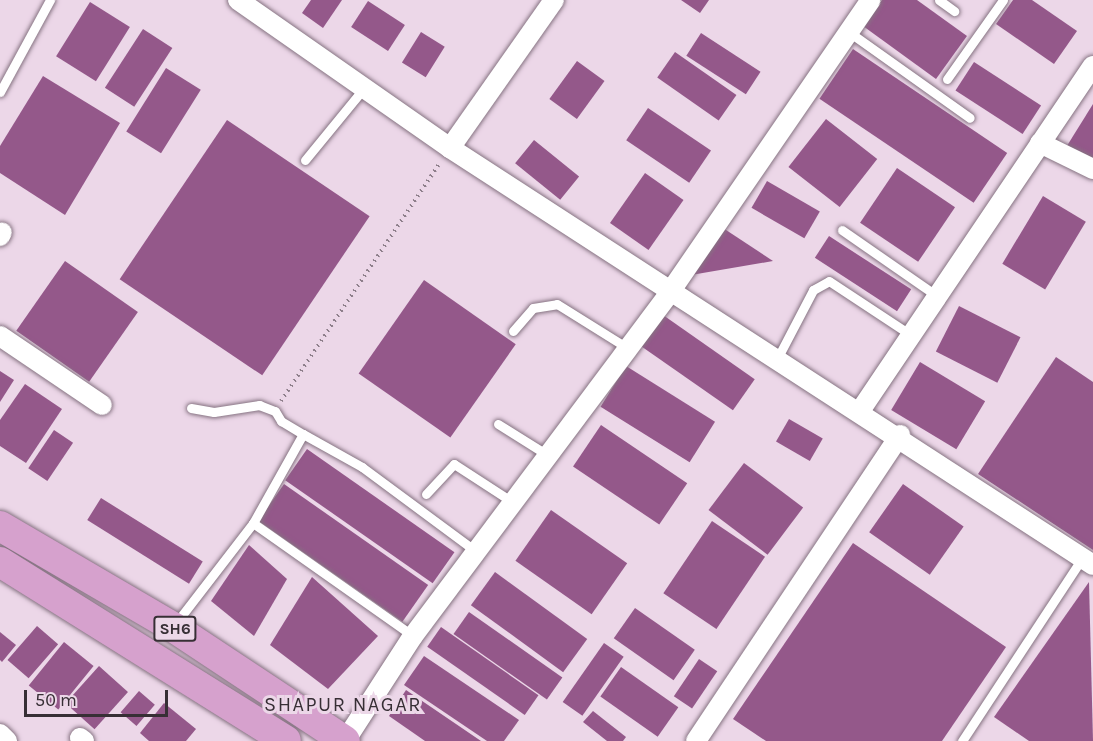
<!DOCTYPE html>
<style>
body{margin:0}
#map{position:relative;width:1093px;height:741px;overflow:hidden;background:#ecd7e8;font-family:Karla,sans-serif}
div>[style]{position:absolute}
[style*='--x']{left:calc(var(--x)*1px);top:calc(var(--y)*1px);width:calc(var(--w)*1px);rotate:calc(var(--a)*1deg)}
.building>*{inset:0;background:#94588a;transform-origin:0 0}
.path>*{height:4px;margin-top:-2px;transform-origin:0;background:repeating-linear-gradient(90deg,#8d7e8a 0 1.5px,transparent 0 6px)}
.roads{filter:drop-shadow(0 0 2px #867382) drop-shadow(0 0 2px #867382)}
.lane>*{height:9px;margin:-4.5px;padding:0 4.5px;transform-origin:4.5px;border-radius:4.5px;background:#fff}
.street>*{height:20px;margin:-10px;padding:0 10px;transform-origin:10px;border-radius:10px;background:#fff}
.primary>*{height:30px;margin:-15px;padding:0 15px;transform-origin:15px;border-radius:15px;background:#d6a1cd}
span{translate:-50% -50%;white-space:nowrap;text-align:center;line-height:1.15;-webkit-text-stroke:6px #ecd7e8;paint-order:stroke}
.shield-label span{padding:2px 4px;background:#ecd7e8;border:2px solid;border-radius:4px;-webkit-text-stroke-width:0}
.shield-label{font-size:16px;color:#372f35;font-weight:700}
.neighbourhood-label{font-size:20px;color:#372f35;letter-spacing:1.5px}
.scale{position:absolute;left:24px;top:690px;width:144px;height:27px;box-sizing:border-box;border:3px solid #372f35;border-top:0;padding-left:8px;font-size:18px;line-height:21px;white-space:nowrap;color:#372f35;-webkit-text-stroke:4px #ecd7e8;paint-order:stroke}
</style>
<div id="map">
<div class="building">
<div style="clip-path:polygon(311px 0,342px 0,323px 28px,302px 13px)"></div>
<div style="clip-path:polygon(681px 0,709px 0,700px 13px)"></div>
<div style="clip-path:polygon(882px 0,917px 0,967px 36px,936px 79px,863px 26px)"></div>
<div style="clip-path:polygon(1013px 0,1032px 0,1077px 31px,1054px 64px,996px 24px)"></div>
<div style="left:368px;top:1px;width:44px;height:31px;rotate:33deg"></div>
<div style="left:90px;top:2px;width:47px;height:64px;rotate:32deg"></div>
<div style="left:143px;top:29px;width:35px;height:70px;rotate:33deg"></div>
<div style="left:421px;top:32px;width:28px;height:36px;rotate:32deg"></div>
<div style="left:701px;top:33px;width:71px;height:27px;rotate:33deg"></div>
<div style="left:853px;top:49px;width:186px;height:60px;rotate:34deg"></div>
<div style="left:675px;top:52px;width:75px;height:31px;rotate:35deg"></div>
<div style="left:577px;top:61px;width:34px;height:47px;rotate:36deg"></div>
<div style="left:974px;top:62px;width:80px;height:34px;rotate:33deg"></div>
<div style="left:166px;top:68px;width:41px;height:75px;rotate:32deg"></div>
<div style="clip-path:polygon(43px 76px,120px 123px,65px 215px,0 173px,0 146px)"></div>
<div style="clip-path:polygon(1093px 104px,1093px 164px,1065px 149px)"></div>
<div style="left:648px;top:108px;width:76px;height:39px;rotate:34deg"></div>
<div style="left:826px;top:119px;width:65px;height:61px;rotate:38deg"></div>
<div style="left:227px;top:120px;width:172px;height:192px;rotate:34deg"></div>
<div style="left:534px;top:140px;width:58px;height:30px;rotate:39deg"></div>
<div style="left:897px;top:168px;width:70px;height:66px;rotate:34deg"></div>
<div style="left:645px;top:173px;width:47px;height:61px;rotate:35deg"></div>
<div style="left:767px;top:181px;width:61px;height:31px;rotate:30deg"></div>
<div style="left:1043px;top:196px;width:50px;height:79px;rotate:31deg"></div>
<div style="clip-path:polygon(723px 228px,773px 261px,691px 275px)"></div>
<div style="left:829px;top:236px;width:98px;height:26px;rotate:33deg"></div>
<div style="left:65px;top:261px;width:89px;height:85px;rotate:35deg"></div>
<div style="left:424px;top:280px;width:112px;height:114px;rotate:35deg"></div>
<div style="left:959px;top:306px;width:69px;height:51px;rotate:27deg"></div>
<div style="left:663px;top:315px;width:112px;height:38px;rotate:35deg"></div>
<div style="clip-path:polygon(1056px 357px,1093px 382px,1093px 550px,978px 474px)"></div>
<div style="left:920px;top:362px;width:76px;height:56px;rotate:31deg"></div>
<div style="left:626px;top:366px;width:105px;height:48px;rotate:32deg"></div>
<div style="clip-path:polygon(0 371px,14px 380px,0 402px)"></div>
<div style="clip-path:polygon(25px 384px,62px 409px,26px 463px,0 446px,0 420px)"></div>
<div style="left:789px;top:419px;width:39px;height:26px;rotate:30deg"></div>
<div style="left:601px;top:425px;width:104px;height:50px;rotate:34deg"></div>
<div style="left:54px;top:430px;width:23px;height:46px;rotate:34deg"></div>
<div style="left:307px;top:449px;width:180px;height:38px;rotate:35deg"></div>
<div style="left:744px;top:463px;width:74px;height:59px;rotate:37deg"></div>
<div style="left:284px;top:484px;width:176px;height:45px;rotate:35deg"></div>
<div style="left:903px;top:484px;width:74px;height:59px;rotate:35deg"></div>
<div style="left:101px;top:498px;width:120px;height:26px;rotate:32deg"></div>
<div style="left:551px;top:510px;width:93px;height:62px;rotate:35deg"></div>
<div style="left:712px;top:521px;width:64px;height:87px;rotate:34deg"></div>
<div style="clip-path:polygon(853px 543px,1006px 647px,942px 741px,766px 741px,733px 719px)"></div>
<div style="clip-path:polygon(249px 545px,287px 579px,254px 636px,211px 601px)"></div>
<div style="left:495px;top:572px;width:114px;height:41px;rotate:36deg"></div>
<div style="clip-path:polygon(312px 577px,378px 636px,328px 689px,270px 645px)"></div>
<div style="clip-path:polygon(1089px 582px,1093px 741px,1029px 741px,994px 717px)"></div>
<div style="left:635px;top:608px;width:73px;height:37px;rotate:35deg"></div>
<div style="left:469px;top:612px;width:114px;height:27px;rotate:35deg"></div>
<div style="left:37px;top:626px;width:28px;height:45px;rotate:41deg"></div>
<div style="left:441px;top:627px;width:119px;height:24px;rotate:35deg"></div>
<div style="clip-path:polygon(0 632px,16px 645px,2px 662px,0 660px)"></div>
<div style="left:64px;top:642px;width:38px;height:56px;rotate:39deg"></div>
<div style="left:604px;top:643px;width:24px;height:72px;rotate:35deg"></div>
<div style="clip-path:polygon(424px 656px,519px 720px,504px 741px,487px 741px,404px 685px)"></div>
<div style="left:699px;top:659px;width:22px;height:45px;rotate:34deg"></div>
<div style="left:99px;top:666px;width:39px;height:50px;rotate:42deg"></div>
<div style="left:621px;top:667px;width:70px;height:36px;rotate:35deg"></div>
<div style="clip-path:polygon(406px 690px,481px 741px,425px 741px,389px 716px)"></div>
<div style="left:139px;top:691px;width:21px;height:28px;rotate:41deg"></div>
<div style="clip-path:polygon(164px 703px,196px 729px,186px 741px,149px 741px,140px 733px)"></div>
<div style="clip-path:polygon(593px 711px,626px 737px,623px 741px,607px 741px,583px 722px)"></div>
</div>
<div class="path">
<div style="--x:281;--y:401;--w:286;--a:-56.3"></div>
</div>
<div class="roads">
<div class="lane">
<div style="--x:939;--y:0;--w:19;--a:36"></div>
<div style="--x:849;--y:32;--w:148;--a:35.4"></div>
<div style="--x:947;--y:79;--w:97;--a:-54.7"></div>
<div style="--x:0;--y:92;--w:105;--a:-61.5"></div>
<div style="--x:305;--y:160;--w:93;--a:-50.7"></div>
<div style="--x:842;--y:230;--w:116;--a:34.8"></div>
<div style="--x:513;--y:331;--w:30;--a:-49"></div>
<div style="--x:533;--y:308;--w:24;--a:-9"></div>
<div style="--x:557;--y:304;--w:85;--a:32"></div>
<div style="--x:777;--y:359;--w:78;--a:-62.4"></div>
<div style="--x:813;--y:290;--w:18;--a:-29"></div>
<div style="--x:829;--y:281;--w:98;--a:33.4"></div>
<div style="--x:191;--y:408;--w:23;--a:10"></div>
<div style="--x:214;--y:412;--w:46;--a:-8.8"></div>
<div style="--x:259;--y:405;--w:17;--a:21"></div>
<div style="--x:275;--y:411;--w:12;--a:59"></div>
<div style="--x:281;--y:421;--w:26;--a:31"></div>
<div style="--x:303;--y:434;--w:102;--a:119.3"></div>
<div style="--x:253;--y:523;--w:196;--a:35.2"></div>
<div style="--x:498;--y:424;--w:60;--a:32.1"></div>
<div style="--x:303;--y:434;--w:68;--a:29.2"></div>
<div style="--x:362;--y:467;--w:143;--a:36.5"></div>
<div style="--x:426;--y:494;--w:41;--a:-47"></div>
<div style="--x:454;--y:464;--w:72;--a:33"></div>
<div style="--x:176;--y:623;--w:126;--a:-52.4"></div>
<div style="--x:962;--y:741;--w:219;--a:-56.7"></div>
</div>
<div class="street">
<div style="--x:238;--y:0;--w:259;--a:34.9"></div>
<div style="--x:450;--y:148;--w:766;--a:32.96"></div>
<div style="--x:1040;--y:143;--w:59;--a:26.1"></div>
<div style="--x:450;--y:148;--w:181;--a:-54.9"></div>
<div style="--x:0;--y:236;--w:4;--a:-63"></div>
<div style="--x:0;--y:336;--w:123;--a:34.1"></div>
<div style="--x:860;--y:411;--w:416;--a:-56"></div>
<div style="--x:0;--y:734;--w:10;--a:45"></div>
<div style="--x:80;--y:738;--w:5;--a:37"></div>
<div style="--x:345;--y:741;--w:125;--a:-57.1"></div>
<div style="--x:413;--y:636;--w:429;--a:-53.2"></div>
<div style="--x:670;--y:292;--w:354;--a:-55.5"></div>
<div style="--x:696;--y:741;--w:368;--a:-56.3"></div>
</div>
<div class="primary">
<div style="--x:0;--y:526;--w:200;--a:30.3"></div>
<div style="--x:173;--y:627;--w:206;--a:33.5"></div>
<div style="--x:0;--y:562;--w:337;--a:32"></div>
</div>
</div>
<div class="shield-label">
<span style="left:175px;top:629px">SH6</span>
</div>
<div class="neighbourhood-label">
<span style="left:343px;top:704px">SHAPUR NAGAR</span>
</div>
<div class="scale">50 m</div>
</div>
